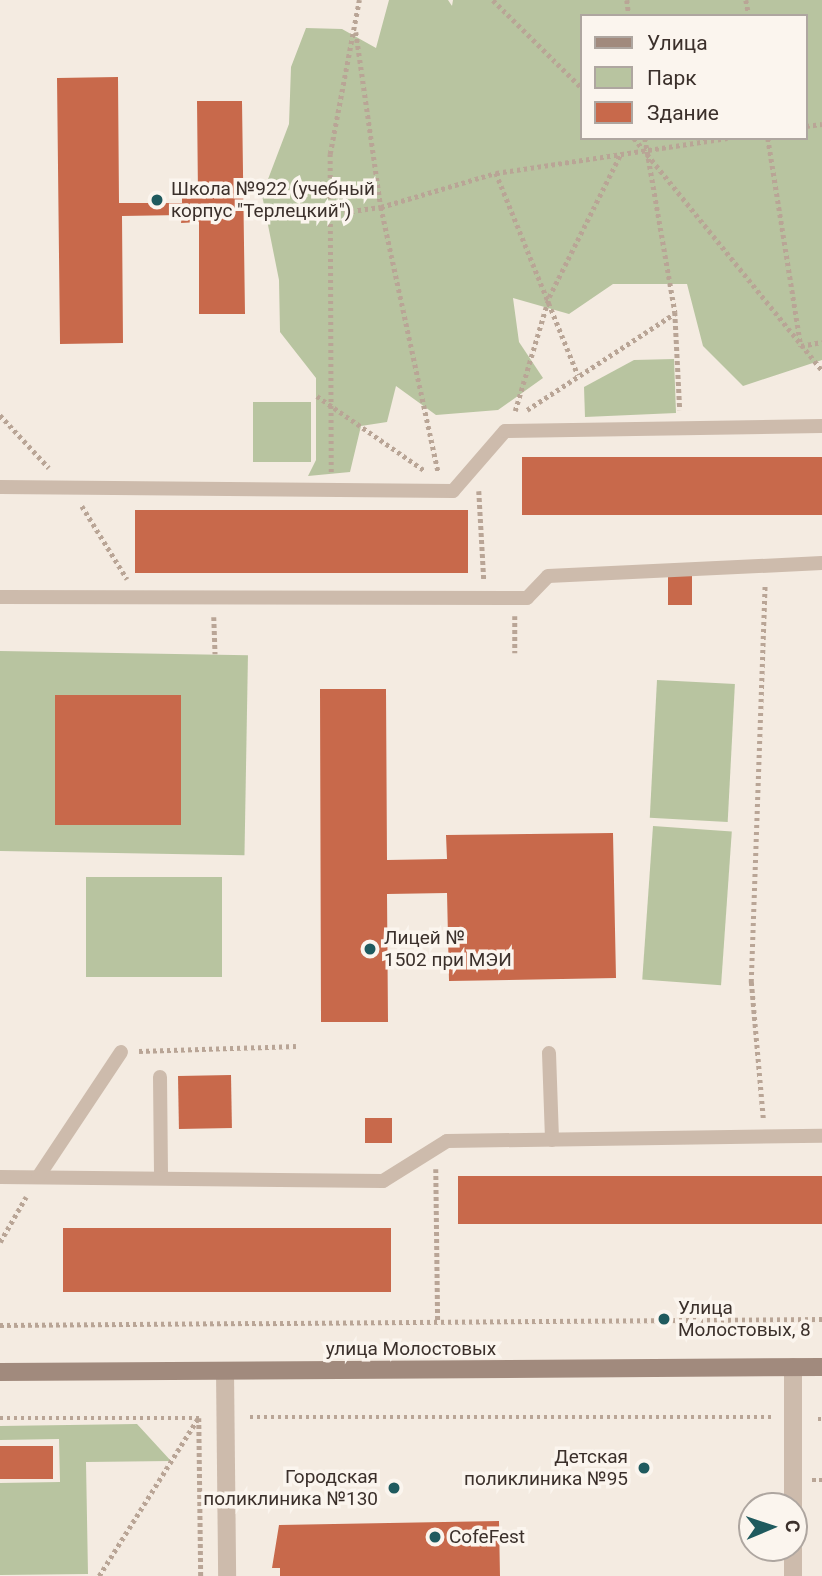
<!DOCTYPE html>
<meta charset="utf-8">
<style>
body{margin:0}
#map{position:relative;width:822px;height:1576px;overflow:hidden;background:#f4ebe1;font-family:Roboto,sans-serif}
div>[style]{position:absolute}
[style*='--x']{left:calc(var(--x)*1px);top:calc(var(--y)*1px);width:calc(var(--w)*1px);rotate:calc(var(--a)*1deg)}
.green>*{inset:0;background:#b8c4a0;transform-origin:0 0}
.building>*{inset:0;background:#c8694b;transform-origin:0 0}
.path>*{height:4.5px;margin-top:-2.25px;transform-origin:0;background:repeating-linear-gradient(90deg,#b9a596 0 3.5px,transparent 0 7px)}
.lane>*{height:14px;margin:-7px;padding:0 7px;transform-origin:7px;border-radius:7px;background:#cdbbac}
.street>*{height:18px;margin:-9px;padding:0 9px;transform-origin:9px;border-radius:9px;background:#cdbbac}
.secondary>*{height:18px;margin:-9px;padding:0 9px;transform-origin:9px;border-radius:9px;background:#a18a7d}
.dots>*{width:19px;height:19px;translate:-50% -50%;box-sizing:border-box;border:4px solid #fbf5ee;border-radius:50%}
span{translate:-50% -50%;white-space:nowrap;text-align:center;line-height:1.15;-webkit-text-stroke:7px #fbf5ee;paint-order:stroke}
.poi-label{font-size:19px;color:#3b302b}
.left{translate:0 -50%;text-align:left}
.right{translate:-100% -50%;text-align:right}
.street-label{font-size:19px;color:#3b302b}
.legend{position:absolute;left:580px;top:14px;width:228px;height:126px;box-sizing:border-box;background:#fbf5ee;border:2px solid #aea6a0;margin:0;padding:9px 12px;list-style:none;font-size:21px;color:#3b302b}
.legend li{display:flex;align-items:center;gap:14px;height:35px}
.legend b{width:35px;border:2px solid #aea6a0}
.north{position:absolute;left:738px;top:1492px;width:70px;height:70px;box-sizing:border-box;background:#fbf5ee;border:2px solid #aea6a0;border-radius:50%;rotate:88deg;font-size:19px;font-weight:700;line-height:28px;text-align:center;color:#3b302b}
.north::after{content:'';display:block;margin:auto;width:24px;height:32px;background:#1f5a5e;clip-path:polygon(50% 0,100% 100%,50% 72%,0 100%)}
</style>
<div id="map">
<div class="green">
<div style="clip-path:polygon(evenodd,389px 0,448px 0,452px 6px,453px 0,822px 0,822px 360px,743px 386px,703px 346px,687px 284px,613px 284px,569px 314px,513px 298px,519px 342px,543px 378px,498px 410px,436px 415px,396px 386px,387px 422px,361px 426px,350px 472px,308px 476px,316px 460px,316px 378px,280px 332px,279px 280px,262px 195px,289px 124px,291px 67px,306px 28px,342px 29px,376px 48px,389px 0,582px 16px,806px 16px,806px 138px,582px 138px,582px 16px)"></div>
<div style="clip-path:polygon(674px 359px,676px 413px,585px 417px,584px 387px,634px 360px)"></div>
<div style="left:253px;top:402px;width:58px;height:60px"></div>
<div style="left:0;top:651px;width:248px;height:200px;rotate:1deg"></div>
<div style="left:657px;top:680px;width:78px;height:138px;rotate:3deg"></div>
<div style="left:653px;top:826px;width:79px;height:154px;rotate:4deg"></div>
<div style="left:86px;top:877px;width:136px;height:100px"></div>
<div style="clip-path:polygon(137px 1424px,171px 1461px,86px 1462px,88px 1574px,0 1575px,0 1483px,60px 1482px,59px 1439px,0 1440px,0 1426px)"></div>
</div>
<div class="building">
<div style="clip-path:polygon(118px 77px,119px 203px,182px 203px,182px 196px,198px 196px,197px 101px,242px 101px,245px 314px,199px 314px,199px 222px,181px 223px,182px 215px,122px 216px,123px 343px,60px 344px,57px 78px)"></div>
<div style="left:822px;top:457px;width:58px;height:300px;rotate:90deg"></div>
<div style="left:135px;top:510px;width:333px;height:63px"></div>
<div style="left:668px;top:571px;width:24px;height:34px"></div>
<div style="clip-path:polygon(320px 689px,386px 689px,387px 860px,447px 859px,446px 835px,613px 833px,616px 978px,449px 981px,447px 893px,387px 894px,388px 1022px,321px 1022px)"></div>
<div style="left:181px;top:695px;width:130px;height:126px;rotate:90deg"></div>
<div style="left:231px;top:1075px;width:53px;height:53px;rotate:89deg"></div>
<div style="left:365px;top:1118px;width:27px;height:25px"></div>
<div style="left:822px;top:1176px;width:48px;height:364px;rotate:90deg"></div>
<div style="left:63px;top:1228px;width:328px;height:64px"></div>
<div style="left:0;top:1446px;width:53px;height:33px"></div>
<div style="clip-path:polygon(499px 1521px,500px 1576px,280px 1576px,280px 1568px,272px 1568px,279px 1525px)"></div>
</div>
<div class="path">
<div style="--x:493;--y:0;--w:125;--a:44.7"></div>
<div style="--x:627;--y:0;--w:16;--a:83"></div>
<div style="--x:746;--y:0;--w:16;--a:79"></div>
<div style="--x:356;--y:32;--w:177;--a:81.9"></div>
<div style="--x:381;--y:207;--w:270;--a:77.8"></div>
<div style="--x:806;--y:126;--w:16;--a:-7"></div>
<div style="--x:634;--y:138;--w:299;--a:51"></div>
<div style="--x:645;--y:138;--w:177;--a:80.2"></div>
<div style="--x:675;--y:312;--w:98;--a:87.1"></div>
<div style="--x:768;--y:138;--w:211;--a:81"></div>
<div style="--x:801;--y:346;--w:21;--a:-11"></div>
<div style="--x:496;--y:173;--w:218;--a:67.9"></div>
<div style="--x:330;--y:214;--w:51;--a:-7.8"></div>
<div style="--x:381;--y:207;--w:120;--a:-16.5"></div>
<div style="--x:496;--y:173;--w:234;--a:-8.6"></div>
<div style="--x:317;--y:396;--w:130;--a:34.7"></div>
<div style="--x:527;--y:410;--w:177;--a:-33.2"></div>
<div style="--x:515;--y:411;--w:119;--a:-73.4"></div>
<div style="--x:549;--y:297;--w:159;--a:-63.4"></div>
<div style="--x:0;--y:415;--w:72;--a:47.2"></div>
<div style="--x:331;--y:472;--w:318;--a:-90.2"></div>
<div style="--x:330;--y:154;--w:157;--a:-79.3"></div>
<div style="--x:479;--y:491;--w:89;--a:86.8"></div>
<div style="--x:82;--y:506;--w:86;--a:58.3"></div>
<div style="--x:515;--y:616;--w:37;--a:90"></div>
<div style="--x:214;--y:617;--w:37;--a:88"></div>
<div style="--x:139;--y:1051;--w:157;--a:-1.8"></div>
<div style="--x:763;--y:1118;--w:137;--a:-95"></div>
<div style="--x:751;--y:982;--w:397;--a:-88"></div>
<div style="--x:436;--y:1169;--w:153;--a:89.3"></div>
<div style="--x:0;--y:1242;--w:52;--a:-60"></div>
<div style="--x:0;--y:1325;--w:822;--a:-0.42"></div>
<div style="--x:250;--y:1417;--w:524;--a:0"></div>
<div style="--x:0;--y:1418;--w:199;--a:0"></div>
<div style="--x:199;--y:1418;--w:158;--a:89.3"></div>
<div style="--x:818;--y:1419;--w:4;--a:0"></div>
<div style="--x:812;--y:1480;--w:10;--a:0"></div>
<div style="--x:99;--y:1576;--w:186;--a:-57.9"></div>
</div>
<div class="lane">
<div style="--x:0;--y:487;--w:453;--a:0.5"></div>
<div style="--x:453;--y:491;--w:79;--a:-49.1"></div>
<div style="--x:505;--y:431;--w:317;--a:-0.9"></div>
<div style="--x:0;--y:597;--w:527;--a:0.11"></div>
<div style="--x:527;--y:598;--w:30;--a:-46"></div>
<div style="--x:548;--y:576;--w:274;--a:-2.7"></div>
<div style="--x:549;--y:1053;--w:87;--a:88"></div>
<div style="--x:160;--y:1077;--w:101;--a:89.4"></div>
<div style="--x:0;--y:1177;--w:383;--a:0.6"></div>
<div style="--x:383;--y:1181;--w:75;--a:-32"></div>
<div style="--x:447;--y:1141;--w:375;--a:-0.8"></div>
<div style="--x:38;--y:1177;--w:150;--a:-56.4"></div>
</div>
<div class="street">
<div style="--x:793;--y:1367;--w:139;--a:90"></div>
<div style="--x:225;--y:1371;--w:205;--a:89.4"></div>
<div style="--x:793;--y:1548;--w:28;--a:90"></div>
</div>
<div class="secondary">
<div style="--x:0;--y:1372;--w:822;--a:-0.35"></div>
</div>
<div class="dots">
<div style="left:157px;top:200px;background:#1f5a5e"></div>
<div style="left:370px;top:949px;background:#1f5a5e"></div>
<div style="left:664px;top:1319px;background:#1f5a5e"></div>
<div style="left:644px;top:1468px;background:#1f5a5e"></div>
<div style="left:394px;top:1488px;background:#1f5a5e"></div>
<div style="left:435px;top:1537px;background:#1f5a5e"></div>
</div>
<div class="poi-label">
<span class="left" style="left:171px;top:200px">Школа №922 (учебный<br>корпус "Терлецкий")</span>
<span class="left" style="left:384px;top:949px">Лицей №<br>1502 при МЭИ</span>
<span class="left" style="left:678px;top:1319px">Улица<br>Молостовых, 8</span>
<span class="right" style="left:628px;top:1468px">Детская<br>поликлиника №95</span>
<span class="right" style="left:378px;top:1488px">Городская<br>поликлиника №130</span>
<span class="left" style="left:449px;top:1537px">CofeFest</span>
</div>
<div class="street-label">
<span style="left:411px;top:1349px">улица Молостовых</span>
</div>
<ul class="legend">
<li><b style="height:9px;background:#a18a7d"></b>Улица</li>
<li><b style="height:19px;background:#b8c4a0"></b>Парк</li>
<li><b style="height:19px;background:#c8694b"></b>Здание</li>
</ul>
<div class="north">С</div>
</div>
